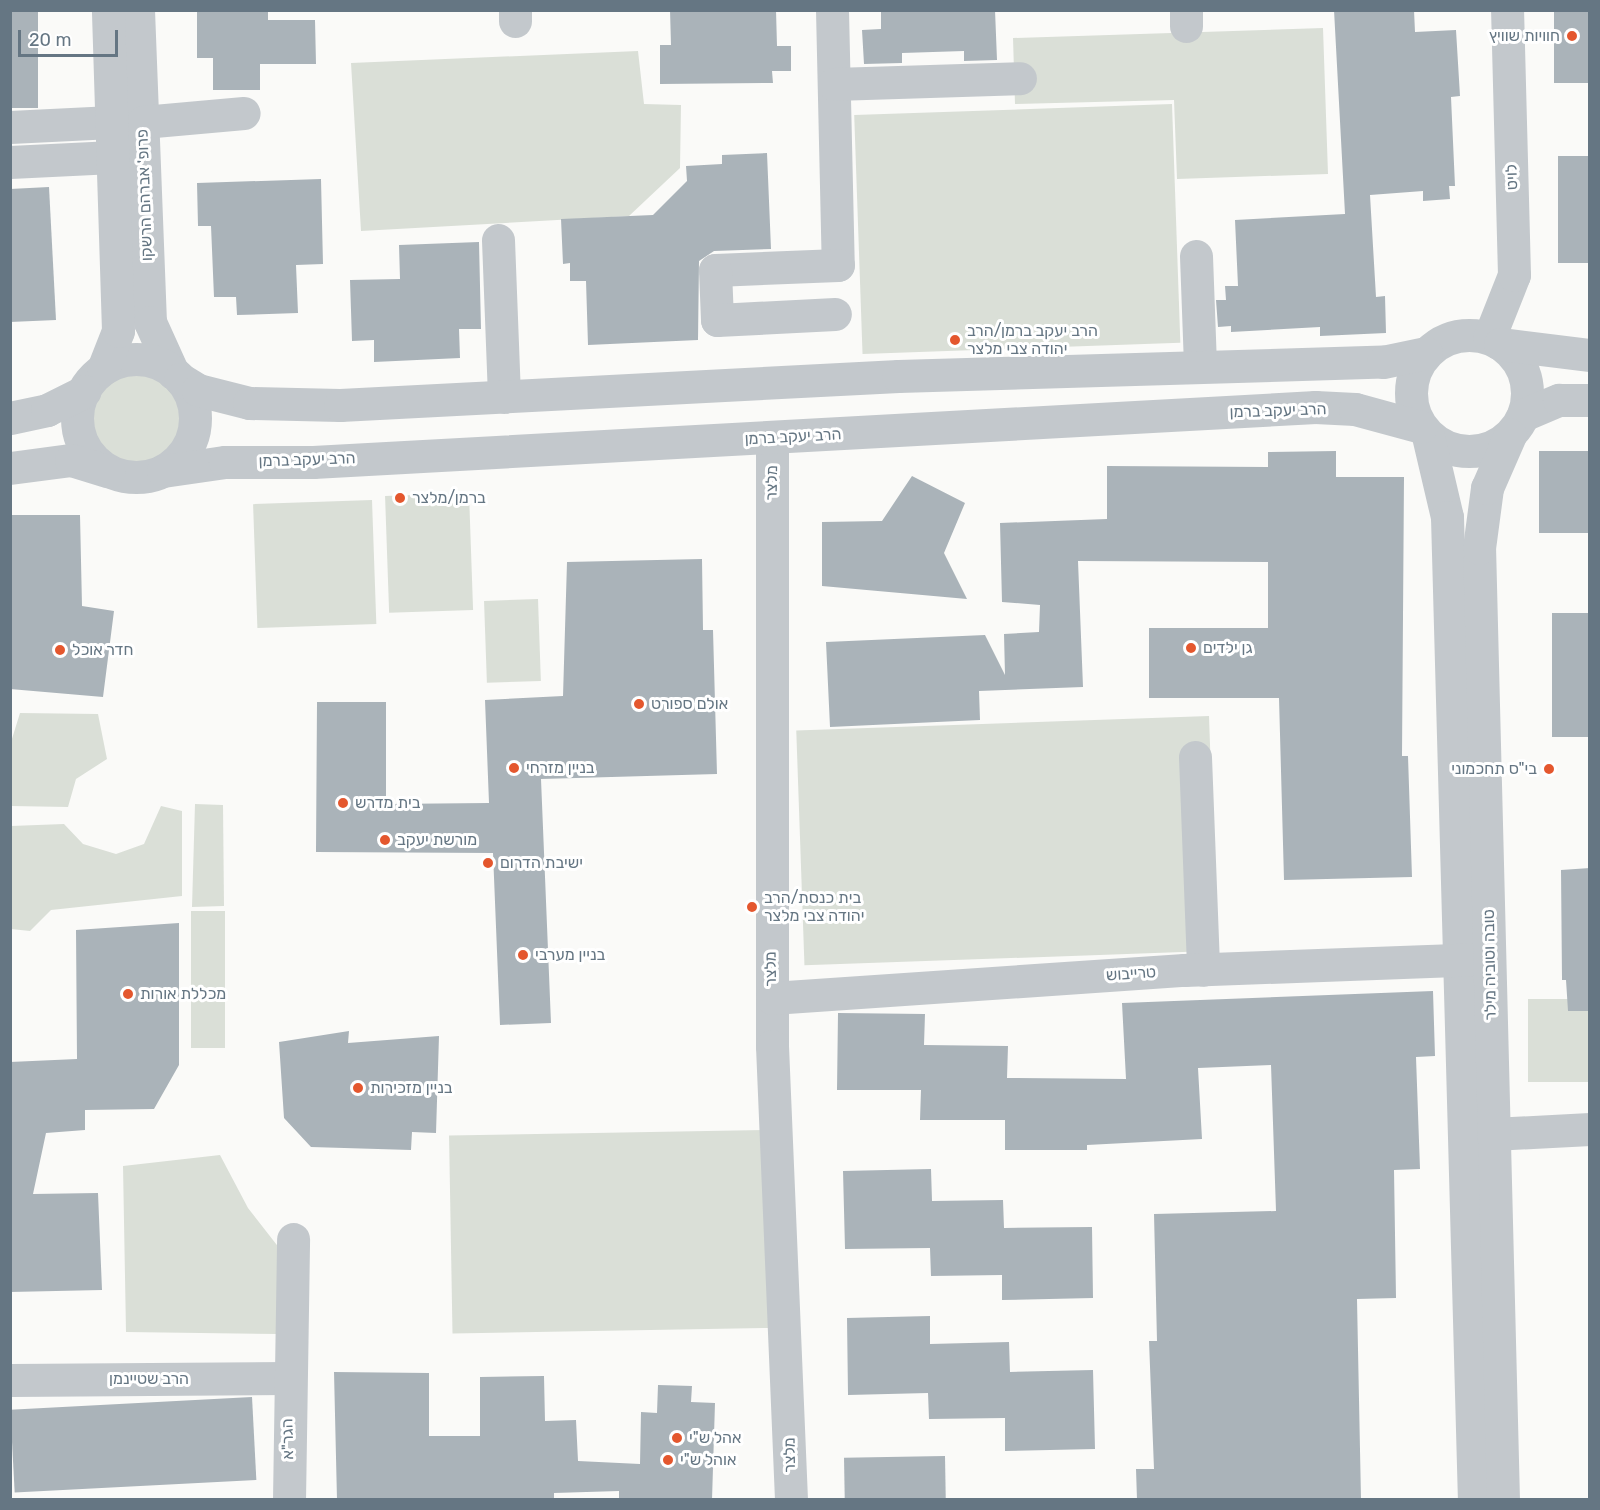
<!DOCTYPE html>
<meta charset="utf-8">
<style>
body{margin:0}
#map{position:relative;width:1600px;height:1510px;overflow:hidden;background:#fafaf8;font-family:Rubik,"Noto Sans Hebrew",sans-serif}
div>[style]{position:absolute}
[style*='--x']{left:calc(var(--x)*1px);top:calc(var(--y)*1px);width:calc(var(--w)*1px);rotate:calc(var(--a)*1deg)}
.green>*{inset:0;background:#dadfd7;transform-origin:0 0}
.round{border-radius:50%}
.building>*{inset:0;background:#aab3b9;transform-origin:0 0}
.minor>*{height:33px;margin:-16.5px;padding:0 16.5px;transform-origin:16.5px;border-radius:16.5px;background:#c3c8cc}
.minor>.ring{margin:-16.5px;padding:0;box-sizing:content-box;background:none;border:33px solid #c3c8cc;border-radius:50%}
.dots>*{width:16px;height:16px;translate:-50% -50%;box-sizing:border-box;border:3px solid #fff;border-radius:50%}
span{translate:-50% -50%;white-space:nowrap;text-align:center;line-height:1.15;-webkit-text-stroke:6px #fff;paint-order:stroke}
.poi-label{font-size:16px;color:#657683}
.right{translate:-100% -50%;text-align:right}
.left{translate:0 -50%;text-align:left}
.street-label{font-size:16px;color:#657683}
.frame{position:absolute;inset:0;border:12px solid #657683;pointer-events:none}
.scale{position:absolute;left:18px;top:30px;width:100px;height:27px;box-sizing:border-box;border:3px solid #657683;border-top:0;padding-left:8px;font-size:18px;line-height:21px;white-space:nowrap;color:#657683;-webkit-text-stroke:4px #fff;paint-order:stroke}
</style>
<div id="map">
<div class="green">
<div style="clip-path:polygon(1323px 28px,1328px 174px,1177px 179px,1174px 100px,1015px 104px,1013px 38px)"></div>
<div style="clip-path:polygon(638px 51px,644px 104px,681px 105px,680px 168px,629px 216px,361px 231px,351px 63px)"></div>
<div style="left:1172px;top:104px;width:239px;height:318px;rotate:88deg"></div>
<div class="round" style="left:91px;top:369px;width:96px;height:96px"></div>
<div style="left:469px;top:493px;width:117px;height:84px;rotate:88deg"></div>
<div style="left:372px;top:500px;width:124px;height:119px;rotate:88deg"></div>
<div style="left:538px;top:599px;width:82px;height:54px;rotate:88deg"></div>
<div style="clip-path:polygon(20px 713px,98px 714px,107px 759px,76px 779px,68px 807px,11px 806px,11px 742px)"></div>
<div style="left:1209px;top:716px;width:235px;height:413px;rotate:88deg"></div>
<div style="clip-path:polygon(195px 804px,223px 805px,224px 906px,192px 907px)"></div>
<div style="clip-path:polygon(161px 806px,182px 811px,182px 896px,51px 910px,30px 931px,11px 929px,11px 826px,64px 824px,83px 844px,116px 854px,144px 844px)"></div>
<div style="left:225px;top:911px;width:137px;height:34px;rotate:90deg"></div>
<div style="left:1589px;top:999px;width:83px;height:61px;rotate:90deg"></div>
<div style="left:766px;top:1130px;width:198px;height:317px;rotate:89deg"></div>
<div style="clip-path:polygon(220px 1155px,248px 1208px,280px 1249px,278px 1334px,126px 1332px,123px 1166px)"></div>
</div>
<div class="building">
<div style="left:10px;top:10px;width:28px;height:98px"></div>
<div style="clip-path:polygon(197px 10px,268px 10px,268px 20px,315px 20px,316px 64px,260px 64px,260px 90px,213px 90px,213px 58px,197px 58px)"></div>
<div style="clip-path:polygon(670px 10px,776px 10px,777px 46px,791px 46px,791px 71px,772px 71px,773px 83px,660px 84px,660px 45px,671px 45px)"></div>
<div style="clip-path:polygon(881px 10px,995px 10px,997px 60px,964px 61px,964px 51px,902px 53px,902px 63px,864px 64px,862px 30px,881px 29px)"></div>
<div style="clip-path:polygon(1334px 10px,1414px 10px,1415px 32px,1456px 30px,1460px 96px,1451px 97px,1455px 186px,1449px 186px,1450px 199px,1423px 201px,1423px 191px,1370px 195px,1376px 297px,1385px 296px,1386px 333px,1320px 336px,1320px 327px,1231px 332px,1231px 326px,1218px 327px,1216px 300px,1226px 300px,1225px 286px,1238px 286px,1235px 220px,1345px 214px)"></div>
<div style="left:1554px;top:10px;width:36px;height:73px"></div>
<div style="clip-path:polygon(767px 153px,771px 249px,714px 251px,699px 261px,698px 340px,588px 345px,586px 281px,570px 281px,570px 263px,563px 264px,561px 219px,653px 215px,687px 181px,686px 166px,722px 164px,722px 155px)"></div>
<div style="left:1590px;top:156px;width:107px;height:32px;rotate:90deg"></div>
<div style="clip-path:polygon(321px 179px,323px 264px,296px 265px,298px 313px,237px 315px,236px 297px,214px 297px,211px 226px,198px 226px,197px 183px)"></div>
<div style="clip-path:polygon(49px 187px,56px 320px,10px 322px,10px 189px)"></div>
<div style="clip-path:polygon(479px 242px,481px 329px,459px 329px,460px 358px,374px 362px,374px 340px,352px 341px,350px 280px,400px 279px,399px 245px)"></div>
<div style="clip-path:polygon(1336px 451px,1336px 477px,1404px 477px,1402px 756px,1408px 756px,1412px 877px,1284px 880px,1279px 698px,1149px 698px,1149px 628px,1268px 628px,1268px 562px,1078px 561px,1083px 687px,979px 691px,980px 720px,830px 727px,826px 642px,985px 635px,1005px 675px,1004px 634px,1039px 632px,1040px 605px,1002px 602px,1000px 523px,1107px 519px,1107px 466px,1268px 467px,1268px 452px)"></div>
<div style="left:1590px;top:451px;width:82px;height:51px;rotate:90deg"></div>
<div style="clip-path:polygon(912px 476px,965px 503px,944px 553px,967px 599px,822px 586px,822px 522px,882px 521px)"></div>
<div style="clip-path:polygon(10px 515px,80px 515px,82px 606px,114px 611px,103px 697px,10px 689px)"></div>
<div style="clip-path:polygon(702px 559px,703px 630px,713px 630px,717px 774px,541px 779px,551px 1023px,500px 1025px,493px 853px,316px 852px,317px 702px,386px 702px,386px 804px,489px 803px,485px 700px,563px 696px,567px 562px)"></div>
<div style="left:1590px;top:613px;width:124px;height:38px;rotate:90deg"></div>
<div style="clip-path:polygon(1590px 868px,1590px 1011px,1568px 1011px,1566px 980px,1562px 980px,1561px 870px)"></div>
<div style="clip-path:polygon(179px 923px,179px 1065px,154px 1109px,85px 1110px,85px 1130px,46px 1133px,33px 1194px,98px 1193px,102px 1290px,10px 1292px,10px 1062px,77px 1059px,76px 930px)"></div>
<div style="clip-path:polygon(1433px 991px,1435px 1056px,1416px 1057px,1420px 1169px,1394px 1170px,1396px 1298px,1357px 1299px,1361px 1500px,1137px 1500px,1136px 1469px,1154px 1469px,1149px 1341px,1157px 1341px,1154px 1214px,1276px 1211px,1271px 1065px,1198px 1068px,1202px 1139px,1087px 1145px,1087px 1150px,1005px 1150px,1005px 1120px,920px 1120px,921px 1090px,837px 1090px,838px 1013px,925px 1014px,924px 1045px,1008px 1046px,1007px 1078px,1126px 1079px,1122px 1003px)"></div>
<div style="clip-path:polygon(349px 1031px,348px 1043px,439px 1036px,436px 1133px,412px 1132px,411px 1150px,311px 1147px,284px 1118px,279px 1042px)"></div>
<div style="clip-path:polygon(931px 1169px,932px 1201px,1003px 1200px,1004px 1228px,1092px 1227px,1093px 1298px,1002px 1300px,1002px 1275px,931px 1276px,930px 1248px,845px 1249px,843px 1171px)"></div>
<div style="clip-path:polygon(930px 1316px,930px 1344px,1009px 1342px,1010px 1372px,1093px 1370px,1095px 1449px,1005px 1451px,1005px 1418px,929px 1419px,928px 1393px,848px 1395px,847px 1318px)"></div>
<div style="clip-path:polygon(334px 1372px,429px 1373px,429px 1436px,480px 1436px,480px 1377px,544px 1376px,545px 1421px,576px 1420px,578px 1461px,640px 1464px,641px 1412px,657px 1413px,658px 1385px,692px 1386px,691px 1402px,715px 1403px,712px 1500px,619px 1500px,619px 1491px,554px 1493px,554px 1500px,337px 1500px)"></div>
<div style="left:252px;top:1397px;width:83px;height:242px;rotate:87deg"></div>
<div style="left:945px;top:1456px;width:44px;height:101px;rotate:89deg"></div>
</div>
<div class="minor">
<div style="--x:138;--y:10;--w:312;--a:87.8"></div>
<div style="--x:150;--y:322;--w:56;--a:65.7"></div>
<div style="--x:515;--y:10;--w:11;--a:90"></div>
<div style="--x:832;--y:10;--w:255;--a:88.7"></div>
<div style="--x:838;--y:265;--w:123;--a:177.7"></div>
<div style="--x:715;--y:270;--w:50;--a:87.7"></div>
<div style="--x:717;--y:320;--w:118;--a:-2.9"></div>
<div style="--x:1186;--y:10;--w:16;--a:90"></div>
<div style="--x:834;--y:84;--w:186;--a:-1.8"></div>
<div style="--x:143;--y:122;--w:101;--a:-5.1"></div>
<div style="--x:10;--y:127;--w:102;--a:-2.8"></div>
<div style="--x:10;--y:162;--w:103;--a:-2.8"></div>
<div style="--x:498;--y:240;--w:157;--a:87.8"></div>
<div style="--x:1196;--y:256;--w:110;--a:87.9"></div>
<div class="ring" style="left:1411px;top:335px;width:83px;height:83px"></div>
<div style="--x:1489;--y:338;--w:68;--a:-68.4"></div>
<div style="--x:1514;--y:275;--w:265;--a:-91.5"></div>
<div style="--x:1500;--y:344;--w:91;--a:7"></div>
<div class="ring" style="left:77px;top:359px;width:85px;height:85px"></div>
<div style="--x:103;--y:369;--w:41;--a:-68.5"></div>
<div style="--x:118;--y:331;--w:321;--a:-91.8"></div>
<div style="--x:180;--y:379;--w:21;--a:31"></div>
<div style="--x:198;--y:390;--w:53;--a:14.3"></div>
<div style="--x:249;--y:403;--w:91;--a:1.3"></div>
<div style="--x:340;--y:405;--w:559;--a:-2.98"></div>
<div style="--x:898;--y:376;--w:485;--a:-1.7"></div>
<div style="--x:1383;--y:362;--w:44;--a:-11.8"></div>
<div style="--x:1523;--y:415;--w:39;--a:-23"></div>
<div style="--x:1559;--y:400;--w:31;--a:0"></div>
<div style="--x:10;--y:418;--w:38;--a:-12"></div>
<div style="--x:47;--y:410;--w:42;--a:-26.6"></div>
<div style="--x:1428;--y:436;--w:83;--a:76.8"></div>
<div style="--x:1447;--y:517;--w:983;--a:88.43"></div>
<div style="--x:772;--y:439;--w:607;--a:90"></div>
<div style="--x:772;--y:1046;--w:454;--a:87.6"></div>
<div style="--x:10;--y:468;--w:62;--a:-7.5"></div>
<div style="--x:71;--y:460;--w:39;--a:17"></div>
<div style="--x:163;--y:471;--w:63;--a:-8.3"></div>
<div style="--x:225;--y:462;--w:88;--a:0"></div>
<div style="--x:313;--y:462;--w:1004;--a:-3.14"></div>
<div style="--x:1315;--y:407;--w:40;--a:2.9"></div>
<div style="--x:1355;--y:409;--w:68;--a:15.3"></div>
<div style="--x:1195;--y:757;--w:213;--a:87.8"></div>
<div style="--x:772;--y:998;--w:413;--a:-3.9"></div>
<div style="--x:1184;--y:970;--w:299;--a:-2.1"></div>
<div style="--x:1493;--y:1134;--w:97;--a:-3"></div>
<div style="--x:10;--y:1380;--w:277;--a:-0.4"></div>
<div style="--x:289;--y:1500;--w:261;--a:-89.1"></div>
<div style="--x:1503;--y:1500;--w:952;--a:-91.44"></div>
<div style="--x:1479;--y:548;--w:61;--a:-82.4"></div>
<div style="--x:1487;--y:488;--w:58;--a:-66.5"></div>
</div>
<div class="dots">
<div style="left:1572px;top:36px;background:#e4572e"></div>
<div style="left:955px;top:340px;background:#e4572e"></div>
<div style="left:400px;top:498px;background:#e4572e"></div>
<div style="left:1191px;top:648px;background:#e4572e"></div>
<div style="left:60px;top:650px;background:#e4572e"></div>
<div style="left:639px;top:704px;background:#e4572e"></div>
<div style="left:514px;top:768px;background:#e4572e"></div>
<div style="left:1549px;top:769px;background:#e4572e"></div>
<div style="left:343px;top:803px;background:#e4572e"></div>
<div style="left:385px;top:840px;background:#e4572e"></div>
<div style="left:488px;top:863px;background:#e4572e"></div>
<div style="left:752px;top:907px;background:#e4572e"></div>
<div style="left:523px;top:955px;background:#e4572e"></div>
<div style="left:128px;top:994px;background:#e4572e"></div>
<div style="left:358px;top:1088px;background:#e4572e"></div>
<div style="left:677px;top:1438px;background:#e4572e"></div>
<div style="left:668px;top:1460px;background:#e4572e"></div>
</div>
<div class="poi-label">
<span class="right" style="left:1560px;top:36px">חוויות שוויץ</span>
<span class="left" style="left:967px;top:340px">הרב יעקב ברמן/הרב<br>יהודה צבי מלצר</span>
<span class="left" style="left:412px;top:498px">ברמן/מלצר</span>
<span class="left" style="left:1203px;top:648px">גן ילדים</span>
<span class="left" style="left:72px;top:650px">חדר אוכל</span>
<span class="left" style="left:651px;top:704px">אולם ספורט</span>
<span class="left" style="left:526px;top:768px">בניין מזרחי</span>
<span class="right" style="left:1537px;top:769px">בי"ס תחכמוני</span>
<span class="left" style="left:355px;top:803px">בית מדרש</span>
<span class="left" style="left:397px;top:840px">מורשת יעקב</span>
<span class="left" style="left:500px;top:863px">ישיבת הדרום</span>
<span class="left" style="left:764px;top:907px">בית כנסת/הרב<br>יהודה צבי מלצר</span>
<span class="left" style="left:535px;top:955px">בניין מערבי</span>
<span class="left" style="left:140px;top:994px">מכללת אורות</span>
<span class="left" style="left:370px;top:1088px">בניין מזכירות</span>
<span class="left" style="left:689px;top:1438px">אהל ש"י</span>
<span class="left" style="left:680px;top:1460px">אוהל ש"י</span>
</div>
<div class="street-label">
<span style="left:1512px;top:177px;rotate:-92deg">לויט</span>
<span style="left:145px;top:195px;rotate:-92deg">פרופ' אברהם הרשקו</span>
<span style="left:1278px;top:411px;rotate:-2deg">הרב יעקב ברמן</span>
<span style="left:793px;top:437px;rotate:-3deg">הרב יעקב ברמן</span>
<span style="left:307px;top:460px;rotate:-2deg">הרב יעקב ברמן</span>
<span style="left:772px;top:483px;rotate:-89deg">מלצר</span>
<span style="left:1490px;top:965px;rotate:-91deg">טובה וטוביה מילר</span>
<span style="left:771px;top:969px;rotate:-91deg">מלצר</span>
<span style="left:1131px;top:974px;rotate:-4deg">טרייבוש</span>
<span style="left:149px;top:1379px">הרב שטיינמן</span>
<span style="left:288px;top:1439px;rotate:-91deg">הגר"א</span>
<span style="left:790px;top:1455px;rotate:-91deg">מלצר</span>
</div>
<div class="frame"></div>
<div class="scale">20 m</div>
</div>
